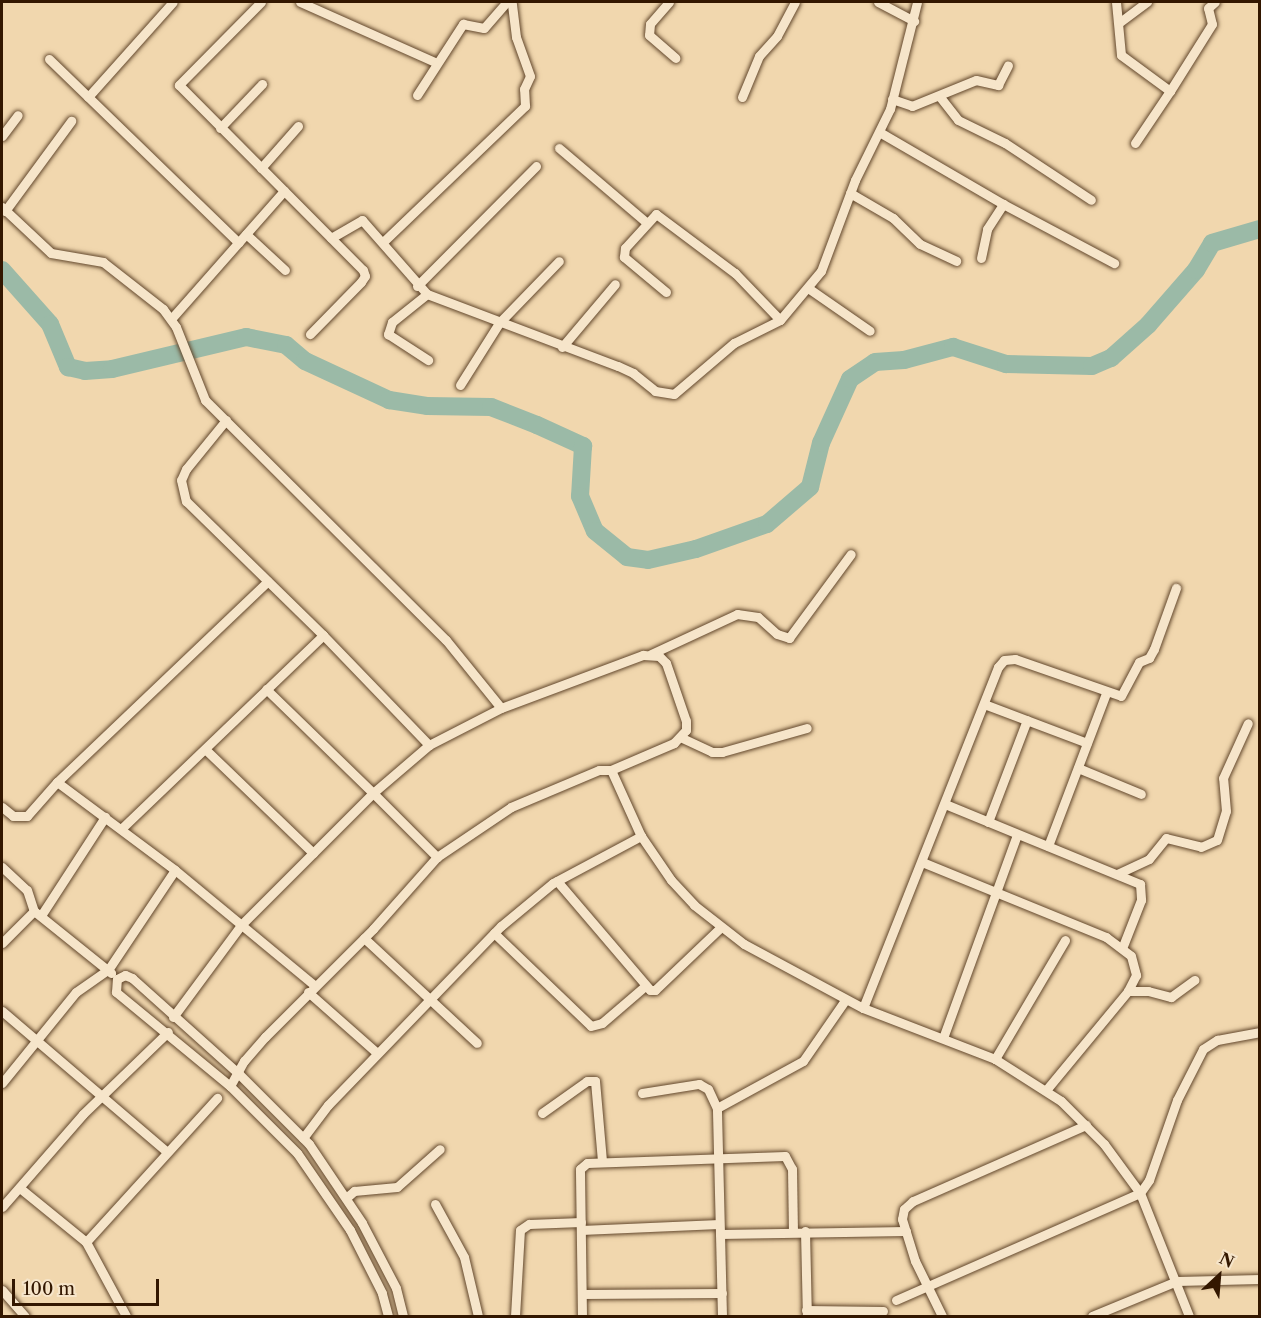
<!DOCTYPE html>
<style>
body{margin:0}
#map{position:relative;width:1261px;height:1318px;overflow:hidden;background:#f1d7ae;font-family:"Libre Caslon Text",serif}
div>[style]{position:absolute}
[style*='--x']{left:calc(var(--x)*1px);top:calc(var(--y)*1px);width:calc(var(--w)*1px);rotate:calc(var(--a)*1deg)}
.river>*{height:18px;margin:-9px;padding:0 9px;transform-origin:9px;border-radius:9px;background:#9bbaa7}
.roads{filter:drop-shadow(0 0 2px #62472c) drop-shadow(0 0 2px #62472c)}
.street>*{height:9px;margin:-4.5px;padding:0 4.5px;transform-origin:4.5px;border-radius:4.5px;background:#f6e5ca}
span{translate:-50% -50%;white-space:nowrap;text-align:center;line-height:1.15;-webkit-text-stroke:5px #f6e5ca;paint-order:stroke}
.frame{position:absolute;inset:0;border:3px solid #331700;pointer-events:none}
.north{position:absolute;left:1189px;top:1246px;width:60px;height:60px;-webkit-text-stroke:4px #f6e5ca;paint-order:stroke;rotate:26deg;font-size:16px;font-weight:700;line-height:24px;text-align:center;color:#331700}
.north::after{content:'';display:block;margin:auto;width:21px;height:27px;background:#331700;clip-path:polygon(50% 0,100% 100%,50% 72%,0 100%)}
.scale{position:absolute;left:12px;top:1279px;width:147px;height:27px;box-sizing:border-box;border:3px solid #331700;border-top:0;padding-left:8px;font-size:18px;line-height:21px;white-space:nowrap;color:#331700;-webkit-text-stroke:4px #f6e5ca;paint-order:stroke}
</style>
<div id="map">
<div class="river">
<div style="--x:2;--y:270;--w:72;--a:48.4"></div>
<div style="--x:50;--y:324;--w:47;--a:67.3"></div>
<div style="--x:68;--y:367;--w:17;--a:13"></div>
<div style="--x:85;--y:371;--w:27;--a:-4"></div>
<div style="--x:112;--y:369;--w:138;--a:-13.4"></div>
<div style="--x:246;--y:337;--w:41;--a:11.3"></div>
<div style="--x:286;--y:345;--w:25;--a:40"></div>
<div style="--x:305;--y:361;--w:93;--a:24.9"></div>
<div style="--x:389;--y:400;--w:38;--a:9"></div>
<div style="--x:427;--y:406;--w:64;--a:0.9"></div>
<div style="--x:491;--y:407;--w:49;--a:21.4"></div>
<div style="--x:537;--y:425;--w:51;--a:24.5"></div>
<div style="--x:583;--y:446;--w:50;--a:93.4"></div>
<div style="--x:580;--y:496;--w:38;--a:67"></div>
<div style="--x:595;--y:531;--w:41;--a:39.1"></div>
<div style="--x:627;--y:557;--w:21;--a:8"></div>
<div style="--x:648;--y:560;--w:49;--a:-12.9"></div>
<div style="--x:696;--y:549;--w:75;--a:-19.4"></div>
<div style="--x:767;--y:524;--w:57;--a:-40.7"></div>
<div style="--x:810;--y:487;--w:45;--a:-76"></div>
<div style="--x:821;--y:443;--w:70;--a:-65.6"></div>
<div style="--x:850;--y:379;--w:30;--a:-34"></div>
<div style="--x:875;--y:362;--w:29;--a:-4"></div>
<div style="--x:904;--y:360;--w:51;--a:-14.9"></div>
<div style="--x:953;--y:347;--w:56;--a:17.8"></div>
<div style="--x:1006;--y:364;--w:86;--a:1.3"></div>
<div style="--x:1092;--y:366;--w:21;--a:-23"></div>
<div style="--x:1111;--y:358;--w:50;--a:-41.7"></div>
<div style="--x:1148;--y:325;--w:73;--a:-48.9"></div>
<div style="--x:1196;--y:270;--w:31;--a:-59"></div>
<div style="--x:1212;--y:243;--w:50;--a:-16.3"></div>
</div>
<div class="roads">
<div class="street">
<div style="--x:261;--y:2;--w:117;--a:134.7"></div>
<div style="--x:179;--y:85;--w:261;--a:45.2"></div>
<div style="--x:363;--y:270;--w:6;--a:72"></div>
<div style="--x:365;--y:276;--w:7;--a:124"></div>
<div style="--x:361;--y:282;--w:73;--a:134.4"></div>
<div style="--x:300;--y:2;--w:150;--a:24"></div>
<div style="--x:669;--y:2;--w:29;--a:131"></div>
<div style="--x:650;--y:24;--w:11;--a:95"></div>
<div style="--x:649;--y:35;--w:35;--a:41"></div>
<div style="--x:878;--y:2;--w:41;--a:27.8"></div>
<div style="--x:1116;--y:2;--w:53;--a:84.6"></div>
<div style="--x:1121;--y:55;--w:61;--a:36.3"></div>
<div style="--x:1170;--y:91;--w:79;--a:-57.9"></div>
<div style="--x:1212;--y:24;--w:16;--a:-104"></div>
<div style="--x:1208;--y:8;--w:9;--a:-41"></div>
<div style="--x:1120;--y:22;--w:34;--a:-37"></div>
<div style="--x:49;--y:59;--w:264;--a:44.1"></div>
<div style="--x:417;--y:95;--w:85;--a:-57.1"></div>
<div style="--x:463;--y:24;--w:21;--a:11"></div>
<div style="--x:484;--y:28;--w:35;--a:-49"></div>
<div style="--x:88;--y:97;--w:127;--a:-48.2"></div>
<div style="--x:742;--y:97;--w:44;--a:-67.5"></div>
<div style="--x:759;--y:56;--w:27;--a:-48"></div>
<div style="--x:777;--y:36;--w:38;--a:-62"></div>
<div style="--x:940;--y:97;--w:29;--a:52"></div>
<div style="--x:958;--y:120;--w:52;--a:26.1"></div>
<div style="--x:1005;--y:143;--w:103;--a:33.5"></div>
<div style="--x:892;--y:99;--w:21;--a:19"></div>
<div style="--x:912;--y:106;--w:69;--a:-22.1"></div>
<div style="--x:976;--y:80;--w:23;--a:13"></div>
<div style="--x:998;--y:85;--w:22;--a:-63"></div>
<div style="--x:220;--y:128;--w:61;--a:-46.3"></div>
<div style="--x:881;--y:133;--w:141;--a:30.2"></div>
<div style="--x:1003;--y:204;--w:126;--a:28"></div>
<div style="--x:2;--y:136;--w:26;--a:-53"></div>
<div style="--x:1135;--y:143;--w:63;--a:-56.1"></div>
<div style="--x:559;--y:148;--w:114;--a:40.4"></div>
<div style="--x:261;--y:168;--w:56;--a:-48.6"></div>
<div style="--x:850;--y:193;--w:50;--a:30.2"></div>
<div style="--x:893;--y:218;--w:37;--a:44"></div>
<div style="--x:920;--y:244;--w:40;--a:25"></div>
<div style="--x:2;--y:207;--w:67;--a:43.2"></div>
<div style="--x:51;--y:253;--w:53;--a:9.8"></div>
<div style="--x:103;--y:262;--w:76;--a:38.1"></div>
<div style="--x:163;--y:309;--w:22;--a:54"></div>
<div style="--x:176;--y:327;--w:79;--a:68.3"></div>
<div style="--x:205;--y:400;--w:340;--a:44.9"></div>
<div style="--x:446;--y:640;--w:87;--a:51"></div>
<div style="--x:501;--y:708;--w:81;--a:152.8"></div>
<div style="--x:429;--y:745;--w:74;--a:139.4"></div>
<div style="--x:373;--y:793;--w:91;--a:45"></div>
<div style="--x:5;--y:211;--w:112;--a:-53.7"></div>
<div style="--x:246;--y:234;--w:53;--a:42.7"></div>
<div style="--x:331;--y:238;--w:36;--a:-30"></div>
<div style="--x:362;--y:220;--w:98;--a:48.7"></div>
<div style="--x:427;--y:294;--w:204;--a:20.7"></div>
<div style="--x:618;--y:366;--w:17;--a:25"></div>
<div style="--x:633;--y:373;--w:28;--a:39"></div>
<div style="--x:655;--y:391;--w:19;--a:9"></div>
<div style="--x:674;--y:394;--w:79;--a:-40.4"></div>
<div style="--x:734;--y:343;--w:51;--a:-26.6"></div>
<div style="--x:780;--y:320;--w:64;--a:-50.1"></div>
<div style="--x:821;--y:271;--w:97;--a:-69.5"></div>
<div style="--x:855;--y:180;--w:79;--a:-63.8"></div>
<div style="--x:890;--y:109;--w:110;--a:-75.8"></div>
<div style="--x:383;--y:242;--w:197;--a:-43.8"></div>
<div style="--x:525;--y:106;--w:17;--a:-93"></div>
<div style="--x:524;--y:89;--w:14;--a:-65"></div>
<div style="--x:530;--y:76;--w:41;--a:-109.7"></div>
<div style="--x:516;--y:37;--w:35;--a:-97"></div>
<div style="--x:981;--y:258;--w:30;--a:-78"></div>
<div style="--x:987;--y:229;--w:30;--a:-57"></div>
<div style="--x:417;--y:286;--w:169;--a:-45.2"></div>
<div style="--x:808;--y:288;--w:75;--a:34.7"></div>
<div style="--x:666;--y:292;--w:55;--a:-140.2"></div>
<div style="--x:624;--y:257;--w:9;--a:-84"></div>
<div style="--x:625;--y:248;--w:46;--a:-47.6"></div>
<div style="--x:656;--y:214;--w:99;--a:36.8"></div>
<div style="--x:735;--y:273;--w:65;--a:46.2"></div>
<div style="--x:427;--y:294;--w:45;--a:141.3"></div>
<div style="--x:392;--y:322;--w:13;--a:108"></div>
<div style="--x:388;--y:334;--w:48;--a:33"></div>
<div style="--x:171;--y:319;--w:171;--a:-48.6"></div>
<div style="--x:562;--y:347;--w:82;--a:-49.9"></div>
<div style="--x:460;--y:385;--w:73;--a:-57.8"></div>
<div style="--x:499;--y:323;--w:86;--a:-45.9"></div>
<div style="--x:226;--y:420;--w:63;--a:129.2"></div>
<div style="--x:186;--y:469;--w:12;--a:114"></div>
<div style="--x:181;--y:480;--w:22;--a:77"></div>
<div style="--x:186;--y:501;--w:192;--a:44.4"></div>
<div style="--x:323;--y:635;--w:153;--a:46.1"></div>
<div style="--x:651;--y:654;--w:95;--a:-24.9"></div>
<div style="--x:737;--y:614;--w:21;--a:8"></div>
<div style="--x:758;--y:617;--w:25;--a:42"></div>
<div style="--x:777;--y:634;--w:13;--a:18"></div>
<div style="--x:789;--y:638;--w:104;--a:-53.6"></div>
<div style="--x:984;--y:704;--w:110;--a:20.7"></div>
<div style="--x:501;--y:708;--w:152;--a:-20.5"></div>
<div style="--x:643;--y:655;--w:16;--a:4"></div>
<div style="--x:659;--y:656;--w:10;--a:45"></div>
<div style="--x:666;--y:663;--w:61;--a:71"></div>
<div style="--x:686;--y:721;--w:9;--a:90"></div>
<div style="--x:686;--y:730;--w:18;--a:133"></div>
<div style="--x:674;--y:743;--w:69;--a:156.8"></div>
<div style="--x:680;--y:737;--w:35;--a:25"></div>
<div style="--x:712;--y:752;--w:10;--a:0"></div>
<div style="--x:722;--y:752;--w:88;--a:-15.8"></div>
<div style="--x:205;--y:749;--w:150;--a:43.9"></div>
<div style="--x:1078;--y:768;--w:68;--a:22.4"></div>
<div style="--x:57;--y:782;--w:147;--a:36.7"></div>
<div style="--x:175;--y:870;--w:180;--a:39.6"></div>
<div style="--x:945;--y:804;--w:211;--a:22.3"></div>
<div style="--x:1140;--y:884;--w:16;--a:86"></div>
<div style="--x:1141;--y:900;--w:49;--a:111.4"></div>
<div style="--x:2;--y:807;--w:14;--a:39"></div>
<div style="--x:13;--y:816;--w:14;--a:0"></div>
<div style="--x:27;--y:816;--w:45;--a:-48.6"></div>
<div style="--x:57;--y:782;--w:291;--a:-43.6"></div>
<div style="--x:988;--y:822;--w:109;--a:-69.1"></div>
<div style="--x:121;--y:829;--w:280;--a:-43.8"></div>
<div style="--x:1048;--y:846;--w:164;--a:-69.2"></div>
<div style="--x:922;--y:862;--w:199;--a:22.2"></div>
<div style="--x:1106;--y:937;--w:31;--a:37"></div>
<div style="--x:1131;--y:956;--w:20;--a:75"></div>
<div style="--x:1136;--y:975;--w:18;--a:117"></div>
<div style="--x:1128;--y:991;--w:127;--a:129.6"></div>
<div style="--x:2;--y:867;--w:34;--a:43"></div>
<div style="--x:27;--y:890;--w:22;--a:72"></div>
<div style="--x:1117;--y:874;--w:35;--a:-25"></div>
<div style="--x:1149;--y:859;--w:27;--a:-51"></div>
<div style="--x:1166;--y:838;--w:36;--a:14"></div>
<div style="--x:1201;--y:847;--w:17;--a:-24"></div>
<div style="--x:1217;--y:840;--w:30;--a:-73"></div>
<div style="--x:1226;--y:811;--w:33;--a:-95"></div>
<div style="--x:1223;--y:778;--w:60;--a:-65.6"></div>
<div style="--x:557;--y:881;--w:143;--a:49.5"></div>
<div style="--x:650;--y:990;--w:5;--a:0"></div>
<div style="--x:655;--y:990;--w:91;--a:-43.7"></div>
<div style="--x:42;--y:914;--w:116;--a:-57"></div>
<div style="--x:494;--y:933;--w:134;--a:43.8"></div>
<div style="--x:591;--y:1026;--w:11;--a:-15"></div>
<div style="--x:602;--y:1023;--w:55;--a:-40.6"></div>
<div style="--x:364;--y:938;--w:154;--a:42.9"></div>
<div style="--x:2;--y:943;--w:45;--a:-45"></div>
<div style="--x:34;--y:911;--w:99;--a:38.8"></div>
<div style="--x:1128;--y:991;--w:20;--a:0"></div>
<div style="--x:1148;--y:991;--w:24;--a:15"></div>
<div style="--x:1171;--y:997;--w:29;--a:-36"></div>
<div style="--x:308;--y:992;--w:92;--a:41.5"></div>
<div style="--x:863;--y:1008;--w:367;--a:-68.4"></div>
<div style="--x:998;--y:667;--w:9;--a:-49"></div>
<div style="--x:1004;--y:660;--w:11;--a:-5"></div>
<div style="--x:1015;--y:659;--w:112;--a:19.2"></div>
<div style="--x:1121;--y:696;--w:38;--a:-62"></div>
<div style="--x:1139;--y:662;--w:11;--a:-22"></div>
<div style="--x:1149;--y:658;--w:10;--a:-61"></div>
<div style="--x:1154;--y:649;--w:65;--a:-70.2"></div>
<div style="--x:2;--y:1011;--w:217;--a:40.5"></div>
<div style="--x:173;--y:1017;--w:114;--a:-53.5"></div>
<div style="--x:241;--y:925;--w:187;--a:-45"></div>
<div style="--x:373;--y:793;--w:149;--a:-135.8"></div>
<div style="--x:943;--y:1038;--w:216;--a:-70"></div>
<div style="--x:995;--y:1059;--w:138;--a:-59.5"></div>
<div style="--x:2;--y:1083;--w:117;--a:-50.9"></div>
<div style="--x:76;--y:992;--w:39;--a:-35"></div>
<div style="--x:108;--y:970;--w:120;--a:-56.2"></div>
<div style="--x:230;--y:1086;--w:29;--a:-61"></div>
<div style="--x:244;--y:1061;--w:32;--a:-49"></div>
<div style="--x:265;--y:1037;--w:153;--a:-45"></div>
<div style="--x:373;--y:929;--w:96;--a:-48.4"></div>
<div style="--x:437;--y:857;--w:89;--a:-34"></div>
<div style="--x:511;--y:807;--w:95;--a:-22.8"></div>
<div style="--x:599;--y:770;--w:12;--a:0"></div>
<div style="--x:611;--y:770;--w:72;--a:65.6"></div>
<div style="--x:641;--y:836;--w:53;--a:55.7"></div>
<div style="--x:671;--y:880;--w:34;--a:47"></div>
<div style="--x:694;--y:905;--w:63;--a:38"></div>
<div style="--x:744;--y:944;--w:135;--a:28.3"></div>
<div style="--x:863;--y:1008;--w:142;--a:21.1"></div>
<div style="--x:995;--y:1059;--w:78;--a:32.5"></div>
<div style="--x:1061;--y:1101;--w:61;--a:45"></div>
<div style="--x:1104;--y:1144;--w:61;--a:53.7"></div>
<div style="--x:1140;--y:1193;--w:132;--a:68.3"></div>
<div style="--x:642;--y:1093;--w:58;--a:-9"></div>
<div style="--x:699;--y:1084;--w:10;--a:29"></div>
<div style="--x:708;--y:1089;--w:21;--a:65"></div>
<div style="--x:542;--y:1113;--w:55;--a:-35.4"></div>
<div style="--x:587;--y:1081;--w:8;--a:0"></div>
<div style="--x:595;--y:1081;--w:80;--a:85"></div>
<div style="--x:303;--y:1138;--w:41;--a:-52.9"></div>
<div style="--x:328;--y:1105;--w:249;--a:-46"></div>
<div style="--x:501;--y:926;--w:67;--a:-39.6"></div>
<div style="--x:553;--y:883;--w:100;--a:-28.1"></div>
<div style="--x:21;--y:1189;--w:84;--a:39.2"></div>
<div style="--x:86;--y:1242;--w:84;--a:61.6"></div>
<div style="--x:346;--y:1198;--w:11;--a:-41"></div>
<div style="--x:354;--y:1191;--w:43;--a:-5.3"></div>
<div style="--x:397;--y:1187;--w:57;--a:-41.5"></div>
<div style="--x:435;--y:1204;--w:60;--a:61.3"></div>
<div style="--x:464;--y:1257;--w:61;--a:76.7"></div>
<div style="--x:2;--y:1207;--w:123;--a:-48.9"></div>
<div style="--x:83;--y:1114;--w:118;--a:-44"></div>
<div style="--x:581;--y:1230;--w:138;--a:-2.5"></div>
<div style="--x:805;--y:1231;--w:85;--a:88.7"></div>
<div style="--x:720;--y:1234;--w:126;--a:-91.4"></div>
<div style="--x:717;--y:1108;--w:98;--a:-28.7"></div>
<div style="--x:803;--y:1061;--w:75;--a:-55.3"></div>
<div style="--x:86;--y:1242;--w:195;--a:-47.7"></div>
<div style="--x:2;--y:1290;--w:35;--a:49"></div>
<div style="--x:582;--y:1294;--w:140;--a:-0.4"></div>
<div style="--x:896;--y:1300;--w:266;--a:-23.7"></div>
<div style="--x:1140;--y:1193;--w:16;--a:-55"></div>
<div style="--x:1149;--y:1180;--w:85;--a:-70.7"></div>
<div style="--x:1177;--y:1100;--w:57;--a:-63"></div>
<div style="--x:1203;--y:1049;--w:17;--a:-33"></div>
<div style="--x:1217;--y:1040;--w:44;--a:-10.5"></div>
<div style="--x:806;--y:1310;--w:77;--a:0.7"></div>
<div style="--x:388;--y:1316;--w:24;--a:-105"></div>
<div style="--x:382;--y:1293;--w:71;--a:-116.9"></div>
<div style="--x:350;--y:1230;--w:93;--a:-124.5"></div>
<div style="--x:297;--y:1153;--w:95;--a:-135"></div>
<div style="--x:230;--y:1086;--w:148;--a:-140.5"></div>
<div style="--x:116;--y:992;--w:13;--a:-86"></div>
<div style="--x:117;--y:979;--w:9;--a:-27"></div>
<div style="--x:125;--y:975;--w:8;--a:23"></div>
<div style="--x:132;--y:978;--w:144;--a:41.9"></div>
<div style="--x:239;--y:1074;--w:99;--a:45"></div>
<div style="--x:309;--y:1144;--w:95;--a:56.1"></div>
<div style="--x:362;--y:1223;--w:73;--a:62.4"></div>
<div style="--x:396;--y:1288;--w:29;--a:76"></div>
<div style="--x:515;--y:1316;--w:86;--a:-86.7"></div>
<div style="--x:520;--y:1230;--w:11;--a:-34"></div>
<div style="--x:529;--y:1224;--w:52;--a:-2.2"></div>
<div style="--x:582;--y:1316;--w:147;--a:-90.8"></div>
<div style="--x:580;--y:1169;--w:9;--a:-41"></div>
<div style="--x:587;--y:1163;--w:198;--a:-2"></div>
<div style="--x:785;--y:1156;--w:15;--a:62"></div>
<div style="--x:792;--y:1169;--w:62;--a:89.1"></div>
<div style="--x:722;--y:1316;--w:82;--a:-91.4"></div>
<div style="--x:720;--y:1234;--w:186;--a:-0.9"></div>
<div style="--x:942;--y:1316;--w:61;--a:-116.1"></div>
<div style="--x:915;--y:1261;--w:44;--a:-107.2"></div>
<div style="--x:902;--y:1219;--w:10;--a:-79"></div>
<div style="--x:904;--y:1209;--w:12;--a:-42"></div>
<div style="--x:913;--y:1201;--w:189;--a:-23.7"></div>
<div style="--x:1092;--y:1316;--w:92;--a:-22.4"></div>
<div style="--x:1177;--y:1281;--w:83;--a:-1.4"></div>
</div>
</div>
<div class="frame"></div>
<div class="north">N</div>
<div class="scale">100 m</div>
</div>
